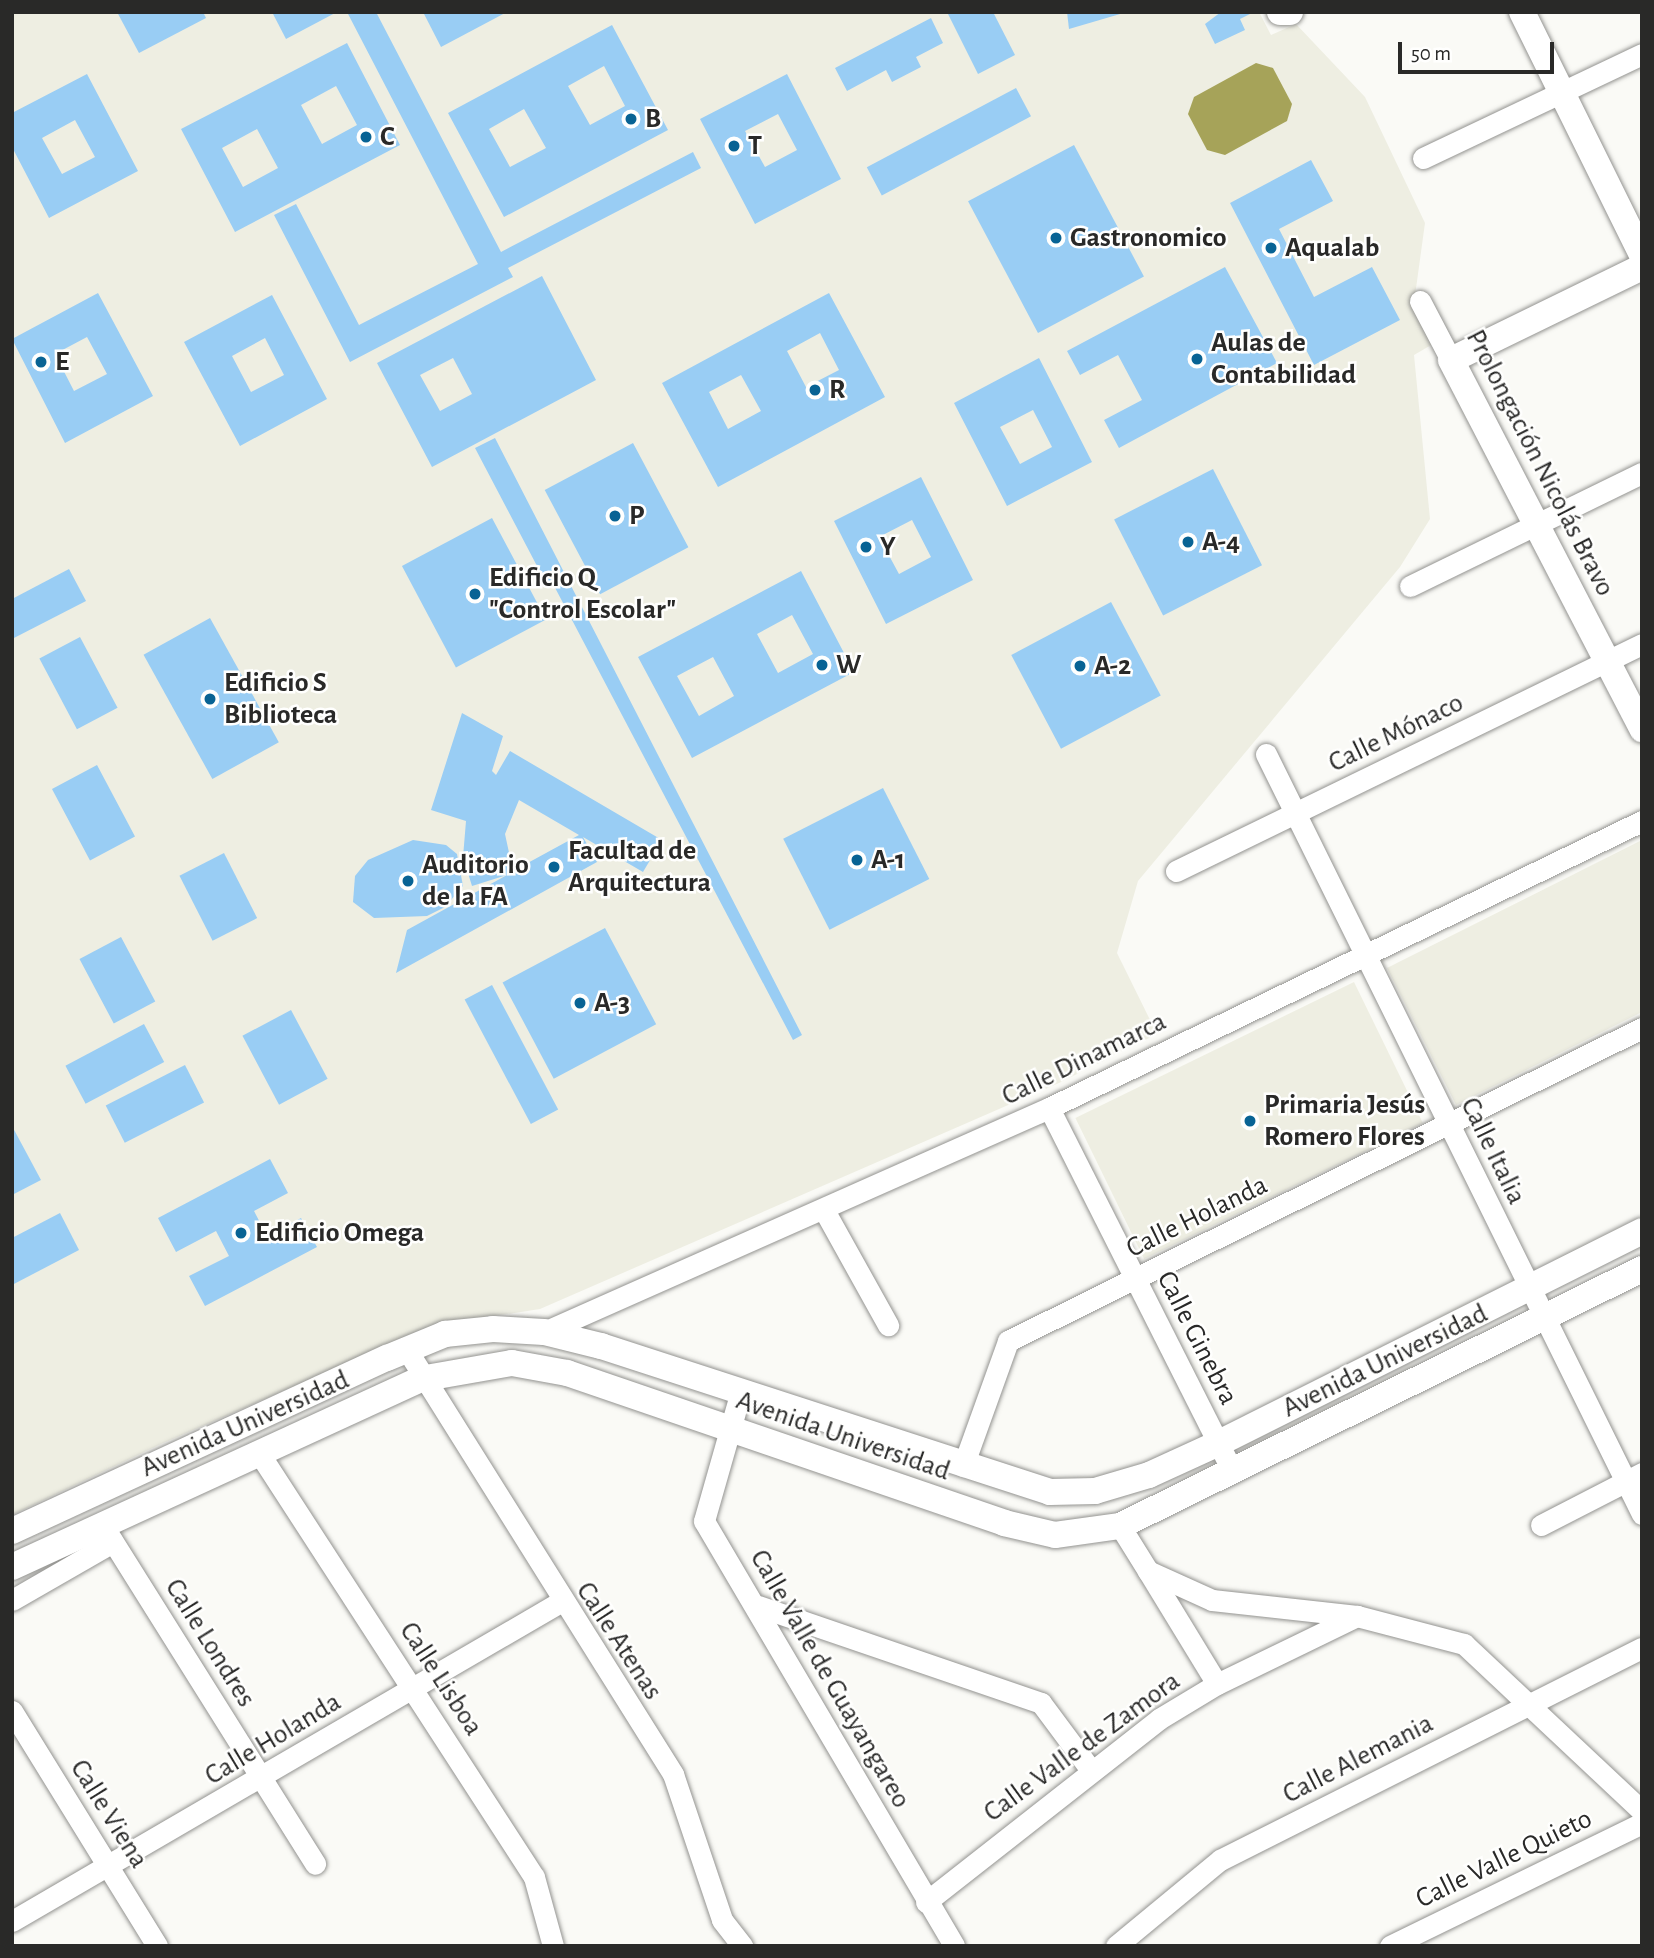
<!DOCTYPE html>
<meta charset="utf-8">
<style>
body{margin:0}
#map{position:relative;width:1654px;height:1958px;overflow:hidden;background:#fafaf6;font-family:"Alegreya Sans",sans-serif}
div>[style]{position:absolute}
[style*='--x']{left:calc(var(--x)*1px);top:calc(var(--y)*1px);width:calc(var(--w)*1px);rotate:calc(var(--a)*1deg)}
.built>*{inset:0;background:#eeeee2;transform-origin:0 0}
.water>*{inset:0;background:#a6a359}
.building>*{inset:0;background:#99cdf4;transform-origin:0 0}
.roads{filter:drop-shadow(0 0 2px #939390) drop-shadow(0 0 2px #939390)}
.minor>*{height:21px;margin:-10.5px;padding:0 10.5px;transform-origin:10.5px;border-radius:10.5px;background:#fff}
.tertiary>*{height:26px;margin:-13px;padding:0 13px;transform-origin:13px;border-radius:13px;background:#fff}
.dots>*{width:19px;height:19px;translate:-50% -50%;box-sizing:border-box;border:4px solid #fffffe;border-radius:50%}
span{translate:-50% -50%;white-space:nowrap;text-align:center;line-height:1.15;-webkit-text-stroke:5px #fffffe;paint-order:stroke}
.poi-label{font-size:28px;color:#292928;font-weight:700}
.left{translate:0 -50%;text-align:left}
.street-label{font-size:28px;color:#292928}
.frame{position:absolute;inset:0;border:14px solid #292928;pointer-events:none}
.scale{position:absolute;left:1398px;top:42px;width:156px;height:32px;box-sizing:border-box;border:4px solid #292928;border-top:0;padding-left:9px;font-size:21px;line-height:24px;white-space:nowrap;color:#292928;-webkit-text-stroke:5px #fffffe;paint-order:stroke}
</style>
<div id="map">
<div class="built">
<div style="clip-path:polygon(12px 12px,1259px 12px,1271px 35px,1296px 24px,1365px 97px,1425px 223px,1414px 303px,1433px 344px,1414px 355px,1430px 519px,1400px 567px,1138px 881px,1117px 953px,1157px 1034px,1059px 1083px,540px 1309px,435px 1325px,161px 1444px,12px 1515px)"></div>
<div style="clip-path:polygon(1642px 840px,1642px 1012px,1456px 1105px,1387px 968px)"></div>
<div style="left:1354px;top:982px;width:157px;height:310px;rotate:64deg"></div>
</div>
<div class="water">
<div style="clip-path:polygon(1256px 63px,1273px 68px,1292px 104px,1287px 121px,1225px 155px,1207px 150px,1188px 114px,1194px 97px)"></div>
</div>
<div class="building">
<div style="clip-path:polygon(117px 12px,203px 12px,206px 18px,139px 53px)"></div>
<div style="clip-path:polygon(272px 12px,337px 12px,286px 39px)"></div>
<div style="clip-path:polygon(347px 12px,376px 12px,501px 252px,693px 152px,701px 168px,508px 268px,513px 277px,350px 362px,274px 215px,296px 204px,359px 325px,478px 264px)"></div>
<div style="clip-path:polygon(423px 12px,507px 12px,441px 47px)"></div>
<div style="clip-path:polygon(947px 12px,993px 12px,1015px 55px,978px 74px)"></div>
<div style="clip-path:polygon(1067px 12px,1127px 12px,1069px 29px)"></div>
<div style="clip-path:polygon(1221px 12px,1254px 12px,1240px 19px,1245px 30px,1215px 44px,1205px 24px)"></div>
<div style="clip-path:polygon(931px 18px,943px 43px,916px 57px,921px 67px,892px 82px,886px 70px,847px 91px,835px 68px)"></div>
<div style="clip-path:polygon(evenodd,612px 25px,668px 130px,504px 217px,448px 113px,612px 25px,604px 66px,625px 106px,590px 125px,568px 86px,604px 66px,612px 25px,524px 109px,546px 148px,510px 167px,489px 129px,524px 109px)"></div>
<div style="clip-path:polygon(evenodd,347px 43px,400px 145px,235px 232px,181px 129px,347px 43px,336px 86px,357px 125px,322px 144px,301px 105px,336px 86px,347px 43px,257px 129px,278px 168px,243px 187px,222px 148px,257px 129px)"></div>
<div style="clip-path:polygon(evenodd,87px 74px,138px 171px,49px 218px,12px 147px,12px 113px,87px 74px,75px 120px,95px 157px,62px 174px,42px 138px,75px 120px)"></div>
<div style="clip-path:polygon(evenodd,787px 74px,841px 179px,755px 224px,700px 119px,787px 74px,778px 114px,797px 150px,765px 167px,745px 131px,778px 114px)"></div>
<div style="left:1016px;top:88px;width:32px;height:169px;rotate:62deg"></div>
<div style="left:1074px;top:145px;width:149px;height:120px;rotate:62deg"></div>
<div style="clip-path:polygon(1311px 160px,1333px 201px,1279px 229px,1314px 297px,1372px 267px,1400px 320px,1314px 365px,1230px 203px)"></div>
<div style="clip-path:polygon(1225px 267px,1277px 363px,1119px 448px,1104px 420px,1142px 400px,1118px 355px,1080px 375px,1067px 351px)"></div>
<div style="clip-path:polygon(evenodd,542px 276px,596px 380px,432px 467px,377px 363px,542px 276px,453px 358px,472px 394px,440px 411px,420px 375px,453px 358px)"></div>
<div style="clip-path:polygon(evenodd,98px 293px,153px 396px,65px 443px,12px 339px,98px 293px,87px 337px,107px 374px,74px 391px,55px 354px,87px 337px)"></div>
<div style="clip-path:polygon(evenodd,829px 293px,885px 397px,718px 487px,662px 383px,829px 293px,820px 333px,839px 370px,806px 387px,787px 351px,820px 333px,829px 293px,741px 375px,761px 411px,728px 429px,709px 392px,741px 375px)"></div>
<div style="clip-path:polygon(evenodd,272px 295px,327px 399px,240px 446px,184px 342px,272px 295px,265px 338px,284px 375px,251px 392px,232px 356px,265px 338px)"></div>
<div style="clip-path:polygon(evenodd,1039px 358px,1092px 462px,1007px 506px,954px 403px,1039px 358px,1033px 410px,1052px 447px,1020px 464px,1000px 427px,1033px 410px)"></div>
<div style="clip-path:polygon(495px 438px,802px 1035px,793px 1040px,552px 582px,547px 585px,475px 448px)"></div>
<div style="left:633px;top:443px;width:118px;height:100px;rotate:62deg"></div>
<div style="left:1213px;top:469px;width:108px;height:111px;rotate:63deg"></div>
<div style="clip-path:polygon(evenodd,921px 477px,973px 580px,886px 624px,834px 521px,921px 477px,912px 520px,931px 557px,899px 574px,879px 537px,912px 520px)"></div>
<div style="left:492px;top:518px;width:115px;height:102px;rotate:62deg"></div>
<div style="clip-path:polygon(69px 569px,86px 601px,12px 639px,12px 599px)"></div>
<div style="clip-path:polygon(evenodd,801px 571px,854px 672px,692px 758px,638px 657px,801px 571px,792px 615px,813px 654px,778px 673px,757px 634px,792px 615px,801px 571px,713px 657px,734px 696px,699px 716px,677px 676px,713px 657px)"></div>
<div style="left:1111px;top:602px;width:106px;height:113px;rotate:62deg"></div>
<div style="left:210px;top:618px;width:142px;height:76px;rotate:61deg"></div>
<div style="left:80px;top:637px;width:80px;height:46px;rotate:62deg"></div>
<div style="clip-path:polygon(evenodd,462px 713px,503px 736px,492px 771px,496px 775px,510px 751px,662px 840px,643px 872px,583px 837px,597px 862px,396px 973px,407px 930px,507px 875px,472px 886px,463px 857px,466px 821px,431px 810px,462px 713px,519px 800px,579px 835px,513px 871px,505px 834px,519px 800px)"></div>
<div style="left:97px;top:765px;width:81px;height:51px;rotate:62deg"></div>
<div style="left:883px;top:788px;width:102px;height:112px;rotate:63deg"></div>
<div style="clip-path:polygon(413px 840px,446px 845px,457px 854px,463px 886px,445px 907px,427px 916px,374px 918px,353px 902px,355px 876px,368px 860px)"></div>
<div style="left:224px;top:853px;width:73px;height:50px;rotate:63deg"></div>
<div style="left:605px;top:928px;width:109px;height:116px;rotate:62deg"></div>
<div style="left:121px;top:937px;width:73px;height:47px;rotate:62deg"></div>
<div style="left:492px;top:985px;width:141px;height:31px;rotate:62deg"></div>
<div style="left:291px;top:1010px;width:78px;height:55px;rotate:62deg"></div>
<div style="left:144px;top:1024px;width:43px;height:89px;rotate:62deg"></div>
<div style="left:185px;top:1065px;width:42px;height:89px;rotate:63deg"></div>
<div style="clip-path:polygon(12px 1126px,41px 1180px,12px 1195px)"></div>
<div style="clip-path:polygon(270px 1159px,288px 1193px,254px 1211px,267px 1236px,301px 1218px,317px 1247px,205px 1306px,189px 1276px,229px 1256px,216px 1231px,176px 1252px,158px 1218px)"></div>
<div style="clip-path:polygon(60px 1213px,79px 1250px,12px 1285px,12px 1238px)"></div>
</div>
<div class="roads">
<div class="minor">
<div style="--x:1423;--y:158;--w:242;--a:-25.4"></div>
<div style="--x:1420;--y:301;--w:67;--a:62.3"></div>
<div style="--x:1410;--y:586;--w:258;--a:-26"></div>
<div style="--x:1266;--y:754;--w:848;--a:63.68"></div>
<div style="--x:1176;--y:871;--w:518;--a:-25.97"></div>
<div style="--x:1049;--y:1108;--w:407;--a:63.2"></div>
<div style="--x:824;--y:1210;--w:132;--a:60.9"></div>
<div style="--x:544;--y:1332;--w:552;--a:-23.92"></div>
<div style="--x:1049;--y:1108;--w:659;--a:-25.83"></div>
<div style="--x:407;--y:1350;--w:501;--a:57.9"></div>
<div style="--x:673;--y:1774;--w:154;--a:71.4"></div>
<div style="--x:722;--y:1920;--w:33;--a:52"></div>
<div style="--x:741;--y:1391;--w:135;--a:105.9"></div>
<div style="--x:704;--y:1521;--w:493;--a:59.5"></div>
<div style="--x:259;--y:1453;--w:505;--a:57.03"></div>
<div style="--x:534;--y:1877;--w:72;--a:74.6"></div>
<div style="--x:963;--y:1466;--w:133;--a:-70.2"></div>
<div style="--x:1008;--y:1341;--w:707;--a:-26.28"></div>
<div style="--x:102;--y:1524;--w:401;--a:57.9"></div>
<div style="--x:1541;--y:1525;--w:114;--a:-27.2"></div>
<div style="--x:1120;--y:1526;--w:53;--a:58.1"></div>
<div style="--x:1148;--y:1571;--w:70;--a:24.4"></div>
<div style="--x:1212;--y:1600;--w:146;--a:6.3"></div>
<div style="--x:1357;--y:1616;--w:111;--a:14.7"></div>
<div style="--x:1464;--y:1644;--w:244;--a:43.2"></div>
<div style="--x:1148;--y:1571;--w:132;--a:58.6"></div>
<div style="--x:12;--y:1600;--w:116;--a:-29.9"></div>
<div style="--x:758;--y:1606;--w:299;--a:18.9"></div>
<div style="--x:1041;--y:1703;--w:82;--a:53.4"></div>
<div style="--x:12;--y:1711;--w:276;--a:58.3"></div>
<div style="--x:926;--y:1902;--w:296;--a:-38.1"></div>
<div style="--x:1159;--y:1719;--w:68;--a:-31.1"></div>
<div style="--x:1217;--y:1684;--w:156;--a:-25.9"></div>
<div style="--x:12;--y:1921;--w:634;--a:-30.2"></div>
<div style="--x:1116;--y:1946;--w:135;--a:-39.6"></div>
<div style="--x:1220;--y:1860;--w:472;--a:-26.7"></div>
<div style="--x:1390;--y:1946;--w:280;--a:-26"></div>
</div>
<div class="tertiary">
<div style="--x:1280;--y:12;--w:10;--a:0"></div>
<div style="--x:1522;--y:12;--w:271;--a:63.7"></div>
<div style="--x:1642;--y:267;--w:212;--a:154"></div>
<div style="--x:1451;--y:360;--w:416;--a:62.6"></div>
<div style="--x:12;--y:1531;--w:413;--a:-24.8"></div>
<div style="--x:387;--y:1358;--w:63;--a:-22.5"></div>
<div style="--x:445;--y:1334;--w:48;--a:-5.9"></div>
<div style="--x:493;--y:1329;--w:51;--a:3.4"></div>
<div style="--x:544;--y:1332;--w:59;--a:13.8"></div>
<div style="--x:601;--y:1346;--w:472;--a:18"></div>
<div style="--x:1050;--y:1492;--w:45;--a:-1.3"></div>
<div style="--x:1095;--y:1491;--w:56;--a:-16.5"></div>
<div style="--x:1149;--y:1475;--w:77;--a:-24.6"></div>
<div style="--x:1219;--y:1443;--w:473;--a:-26.6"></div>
<div style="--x:12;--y:1567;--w:449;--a:-24.7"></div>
<div style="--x:420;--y:1379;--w:93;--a:-9.9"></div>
<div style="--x:512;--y:1363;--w:56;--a:10.3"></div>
<div style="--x:567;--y:1373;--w:462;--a:18.9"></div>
<div style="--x:1004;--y:1523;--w:52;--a:13.2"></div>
<div style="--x:1055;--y:1535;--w:66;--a:-7.9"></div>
<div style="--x:1120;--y:1526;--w:582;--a:-26.21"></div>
</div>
</div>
<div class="dots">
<div style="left:631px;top:119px;background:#086394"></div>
<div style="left:366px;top:137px;background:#086394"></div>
<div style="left:734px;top:146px;background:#086394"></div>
<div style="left:1056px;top:238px;background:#086394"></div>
<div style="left:1271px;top:248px;background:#086394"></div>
<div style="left:1197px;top:359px;background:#086394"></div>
<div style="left:41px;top:362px;background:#086394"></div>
<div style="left:815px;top:390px;background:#086394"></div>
<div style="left:615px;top:516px;background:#086394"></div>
<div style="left:1188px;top:542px;background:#086394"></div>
<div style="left:866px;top:547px;background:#086394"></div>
<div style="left:475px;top:594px;background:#086394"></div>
<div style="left:822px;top:665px;background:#086394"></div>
<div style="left:1080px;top:666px;background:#086394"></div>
<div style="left:210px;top:699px;background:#086394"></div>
<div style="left:857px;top:860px;background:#086394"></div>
<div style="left:554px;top:867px;background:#086394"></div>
<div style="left:408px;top:881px;background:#086394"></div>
<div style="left:580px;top:1003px;background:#086394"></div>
<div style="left:1250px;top:1121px;background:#086394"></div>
<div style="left:241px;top:1233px;background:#086394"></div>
</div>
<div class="poi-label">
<span class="left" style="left:645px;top:119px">B</span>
<span class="left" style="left:380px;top:137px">C</span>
<span class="left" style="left:748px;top:146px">T</span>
<span class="left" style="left:1070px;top:238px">Gastronomico</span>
<span class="left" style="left:1285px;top:248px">Aqualab</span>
<span class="left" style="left:1211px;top:359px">Aulas de<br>Contabilidad</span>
<span class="left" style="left:55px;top:362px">E</span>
<span class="left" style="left:829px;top:390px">R</span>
<span class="left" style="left:629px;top:516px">P</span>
<span class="left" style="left:1202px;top:542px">A-4</span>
<span class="left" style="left:880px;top:547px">Y</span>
<span class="left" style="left:489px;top:594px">Edificio Q<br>"Control Escolar"</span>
<span class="left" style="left:836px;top:665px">W</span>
<span class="left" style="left:1094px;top:666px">A-2</span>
<span class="left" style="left:224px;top:699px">Edificio S<br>Biblioteca</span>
<span class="left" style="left:568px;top:867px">Facultad de<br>Arquitectura</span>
<span class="left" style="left:871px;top:860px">A-1</span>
<span class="left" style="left:422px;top:881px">Auditorio<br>de la FA</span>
<span class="left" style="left:594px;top:1003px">A-3</span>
<span class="left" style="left:1264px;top:1121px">Primaria Jesús<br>Romero Flores</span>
<span class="left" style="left:255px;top:1233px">Edificio Omega</span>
</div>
<div class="street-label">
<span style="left:1540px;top:463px;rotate:63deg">Prolongación Nicolás Bravo</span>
<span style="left:1396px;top:733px;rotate:-26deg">Calle Mónaco</span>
<span style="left:1084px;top:1059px;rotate:-26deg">Calle Dinamarca</span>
<span style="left:1493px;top:1151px;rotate:64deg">Calle Italia</span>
<span style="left:1197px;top:1217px;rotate:-26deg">Calle Holanda</span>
<span style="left:1197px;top:1338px;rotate:63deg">Calle Ginebra</span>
<span style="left:1385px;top:1361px;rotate:-26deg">Avenida Universidad</span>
<span style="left:245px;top:1424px;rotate:-24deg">Avenida Universidad</span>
<span style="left:843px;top:1436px;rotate:19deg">Avenida Universidad</span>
<span style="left:619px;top:1641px;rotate:57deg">Calle Atenas</span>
<span style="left:210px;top:1643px;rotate:58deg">Calle Londres</span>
<span style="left:441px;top:1679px;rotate:57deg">Calle Lisboa</span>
<span style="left:830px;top:1679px;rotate:60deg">Calle Valle de Guayangareo</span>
<span style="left:273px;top:1739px;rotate:-31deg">Calle Holanda</span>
<span style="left:1082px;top:1747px;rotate:-36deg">Calle Valle de Zamora</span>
<span style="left:1358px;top:1759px;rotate:-27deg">Calle Alemania</span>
<span style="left:109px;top:1814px;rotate:58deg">Calle Viena</span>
<span style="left:1504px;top:1859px;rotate:-26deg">Calle Valle Quieto</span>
</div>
<div class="frame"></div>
<div class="scale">50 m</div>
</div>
